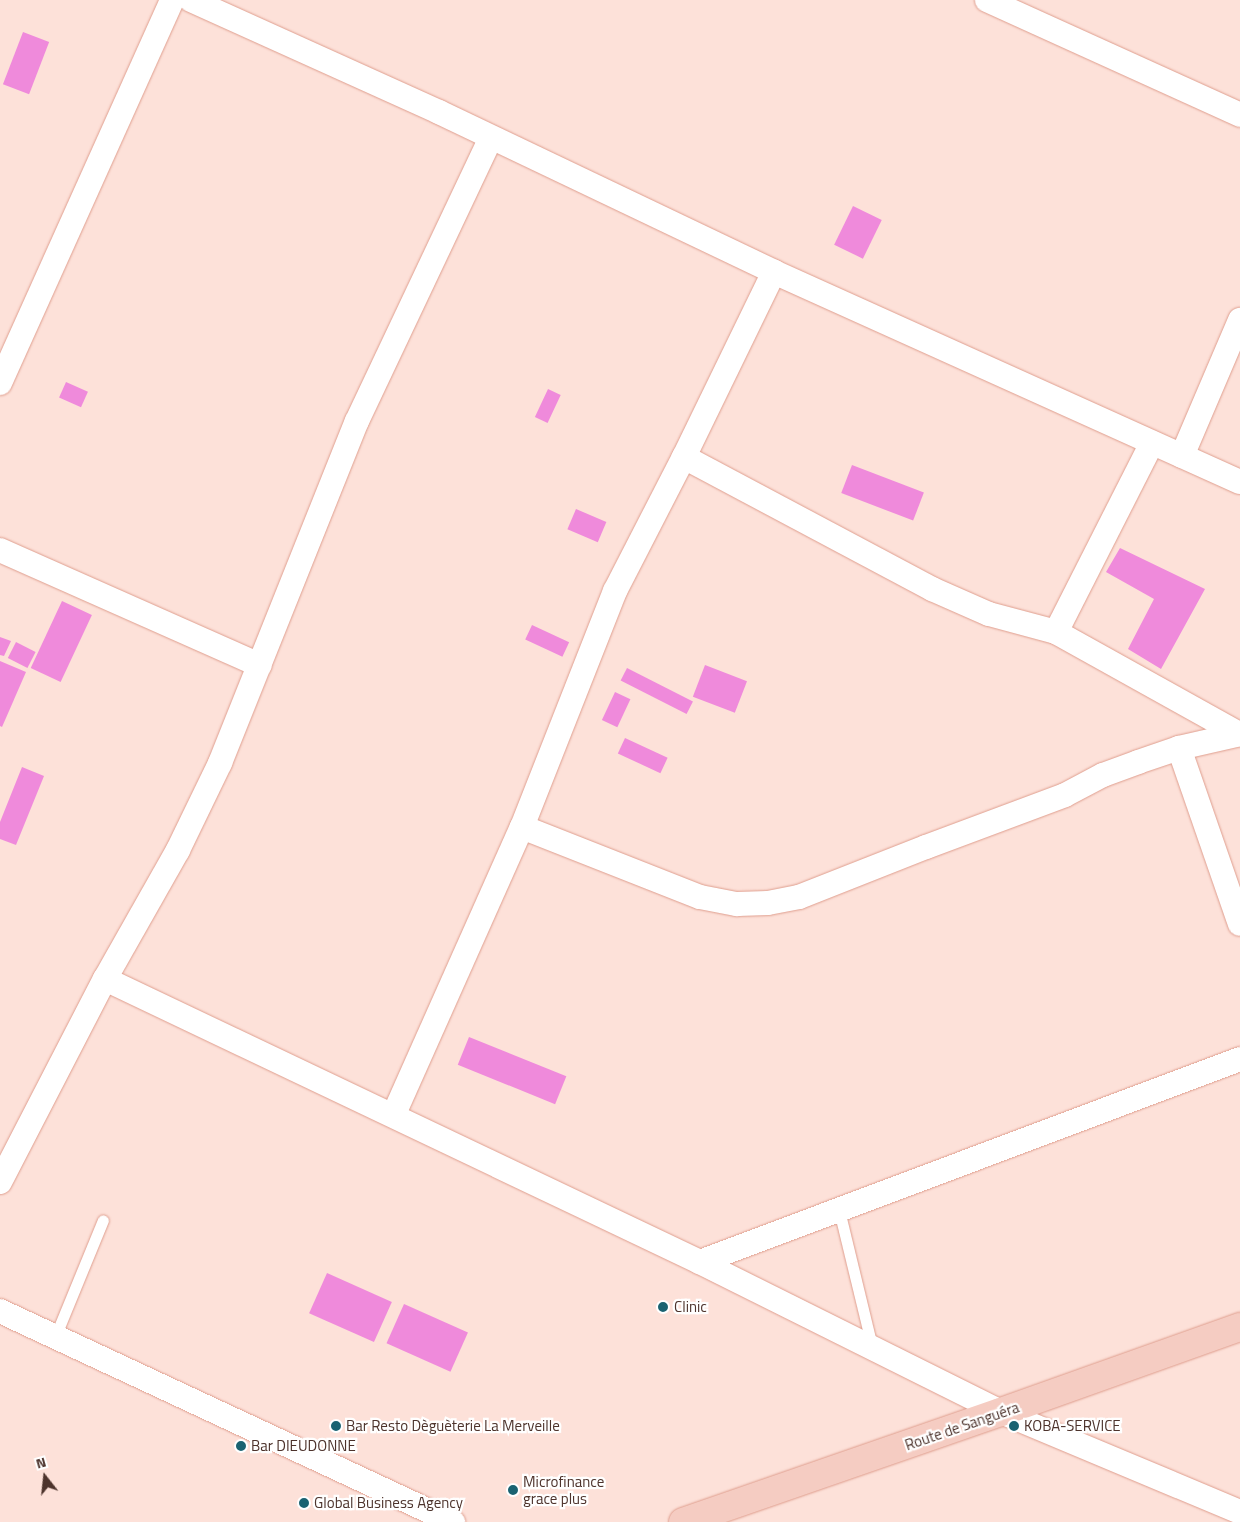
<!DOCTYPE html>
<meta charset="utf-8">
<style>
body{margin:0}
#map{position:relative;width:1240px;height:1522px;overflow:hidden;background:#fde1d9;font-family:"Titillium Web",sans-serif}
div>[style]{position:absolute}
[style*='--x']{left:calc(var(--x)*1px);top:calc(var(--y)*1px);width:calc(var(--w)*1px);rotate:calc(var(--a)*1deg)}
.building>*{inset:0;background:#ef8adb;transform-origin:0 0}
.roads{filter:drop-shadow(0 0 1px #df9e8e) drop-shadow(0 0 1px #df9e8e)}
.lane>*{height:11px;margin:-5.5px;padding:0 5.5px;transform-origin:5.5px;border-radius:5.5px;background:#fff}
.street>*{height:24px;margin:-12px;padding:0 12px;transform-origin:12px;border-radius:12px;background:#fff}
.secondary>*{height:28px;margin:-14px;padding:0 14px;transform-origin:14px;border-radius:14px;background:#f5ccc2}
.dots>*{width:14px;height:14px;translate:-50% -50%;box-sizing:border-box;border:2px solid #fff;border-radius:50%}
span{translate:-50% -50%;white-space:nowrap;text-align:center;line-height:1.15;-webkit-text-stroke:4.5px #fff;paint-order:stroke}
.poi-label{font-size:15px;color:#4d332c}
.left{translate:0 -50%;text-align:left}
.street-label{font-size:15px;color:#4d332c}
.north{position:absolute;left:20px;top:1452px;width:50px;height:50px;-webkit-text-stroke:4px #fff;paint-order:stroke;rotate:344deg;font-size:14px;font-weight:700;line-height:20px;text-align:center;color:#4d332c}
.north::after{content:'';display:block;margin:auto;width:18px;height:22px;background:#4d332c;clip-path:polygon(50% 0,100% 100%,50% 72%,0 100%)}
</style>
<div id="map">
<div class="building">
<div style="left:23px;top:32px;width:28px;height:56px;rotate:21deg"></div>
<div style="left:853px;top:206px;width:32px;height:43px;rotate:26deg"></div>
<div style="left:66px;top:382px;width:24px;height:17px;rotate:24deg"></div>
<div style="left:548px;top:389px;width:14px;height:31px;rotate:25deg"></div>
<div style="left:852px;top:465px;width:77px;height:30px;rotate:21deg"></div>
<div style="left:576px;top:509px;width:33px;height:22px;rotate:23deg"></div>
<div style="clip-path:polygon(1120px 548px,1205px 589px,1161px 669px,1128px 649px,1154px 599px,1106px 572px)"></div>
<div style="left:62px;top:601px;width:33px;height:74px;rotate:25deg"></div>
<div style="left:532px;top:625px;width:41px;height:16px;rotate:25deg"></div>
<div style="clip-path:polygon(0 637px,11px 641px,4px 656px,0 655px)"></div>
<div style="left:16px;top:642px;width:22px;height:18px;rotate:27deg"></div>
<div style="clip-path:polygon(0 661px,26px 672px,2px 727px,0 726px)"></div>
<div style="left:705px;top:665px;width:45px;height:34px;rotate:21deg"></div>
<div style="left:627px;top:668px;width:74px;height:14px;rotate:27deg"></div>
<div style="left:615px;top:692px;width:17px;height:31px;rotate:25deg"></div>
<div style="left:625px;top:738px;width:47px;height:17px;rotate:25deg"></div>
<div style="clip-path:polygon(22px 767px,44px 776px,16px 845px,0 839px,0 822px)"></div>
<div style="left:469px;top:1037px;width:105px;height:30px;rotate:22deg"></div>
<div style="left:327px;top:1273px;width:71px;height:44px;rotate:24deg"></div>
<div style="left:404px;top:1304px;width:70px;height:43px;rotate:24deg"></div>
</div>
<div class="roads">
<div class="lane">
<div style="--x:839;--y:1210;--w:140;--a:76.4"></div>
<div style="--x:55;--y:1337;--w:126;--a:-67.7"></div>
</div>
<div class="street">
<div style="--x:191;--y:0;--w:272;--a:24.3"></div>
<div style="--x:439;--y:112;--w:371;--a:25.5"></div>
<div style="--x:774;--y:272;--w:511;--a:24.26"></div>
<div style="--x:987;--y:0;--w:278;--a:24.4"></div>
<div style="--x:0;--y:383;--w:420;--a:-65.8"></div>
<div style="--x:1182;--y:456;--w:148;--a:-66.9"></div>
<div style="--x:684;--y:457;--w:281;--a:28"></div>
<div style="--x:932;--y:589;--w:62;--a:23.7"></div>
<div style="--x:989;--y:614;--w:69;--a:15"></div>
<div style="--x:1056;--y:632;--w:210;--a:29.1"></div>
<div style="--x:0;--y:550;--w:284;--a:23.9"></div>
<div style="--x:1056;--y:632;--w:212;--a:-63.1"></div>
<div style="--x:1179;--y:748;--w:186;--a:70.9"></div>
<div style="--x:522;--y:827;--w:191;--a:21.5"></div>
<div style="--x:700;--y:897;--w:38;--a:11"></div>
<div style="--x:737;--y:904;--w:31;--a:-2"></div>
<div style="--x:768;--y:903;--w:32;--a:-11"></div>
<div style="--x:799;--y:897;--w:136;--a:-21.5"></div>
<div style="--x:926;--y:847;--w:148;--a:-20.5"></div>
<div style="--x:1065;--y:795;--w:43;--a:-27.8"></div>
<div style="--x:1103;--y:775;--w:37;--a:-20"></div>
<div style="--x:1138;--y:762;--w:43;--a:-18.9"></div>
<div style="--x:1179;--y:748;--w:63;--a:-12.9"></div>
<div style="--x:105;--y:979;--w:659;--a:25.44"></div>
<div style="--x:700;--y:1262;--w:336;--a:26.5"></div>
<div style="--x:1001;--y:1412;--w:259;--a:22.7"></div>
<div style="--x:394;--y:1114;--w:314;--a:-66"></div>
<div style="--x:522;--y:827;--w:254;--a:-68.5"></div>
<div style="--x:615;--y:591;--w:151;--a:-62.8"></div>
<div style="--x:684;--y:457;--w:206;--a:-64.1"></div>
<div style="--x:0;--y:1182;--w:229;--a:-62.7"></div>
<div style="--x:105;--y:979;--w:148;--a:-60.5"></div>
<div style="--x:178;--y:850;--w:97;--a:-64.2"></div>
<div style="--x:220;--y:763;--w:368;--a:-68.2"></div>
<div style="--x:357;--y:421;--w:313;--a:-64.7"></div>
<div style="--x:700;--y:1262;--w:577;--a:-20.6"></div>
<div style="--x:0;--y:1311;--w:500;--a:25"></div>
</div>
<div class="secondary">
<div style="--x:683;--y:1522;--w:336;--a:-19.1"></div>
<div style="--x:1001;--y:1412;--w:254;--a:-19.6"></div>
</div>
</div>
<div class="dots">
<div style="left:663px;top:1307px;background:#1a6271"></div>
<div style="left:336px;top:1426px;background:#1a6271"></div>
<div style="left:1014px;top:1426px;background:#1a6271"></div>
<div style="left:241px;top:1446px;background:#1a6271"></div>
<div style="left:513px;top:1490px;background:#1a6271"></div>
<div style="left:304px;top:1503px;background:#1a6271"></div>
</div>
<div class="poi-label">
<span class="left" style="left:674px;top:1307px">Clinic</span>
<span class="left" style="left:346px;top:1426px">Bar Resto Dèguèterie La Merveille</span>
<span class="left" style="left:1024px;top:1426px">KOBA-SERVICE</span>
<span class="left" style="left:251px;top:1446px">Bar DIEUDONNE</span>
<span class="left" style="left:523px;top:1490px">Microfinance<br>grace plus</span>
<span class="left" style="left:314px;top:1503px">Global Business Agency</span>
</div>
<div class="street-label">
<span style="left:962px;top:1426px;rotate:-19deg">Route de Sanguéra</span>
</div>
<div class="north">N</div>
</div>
